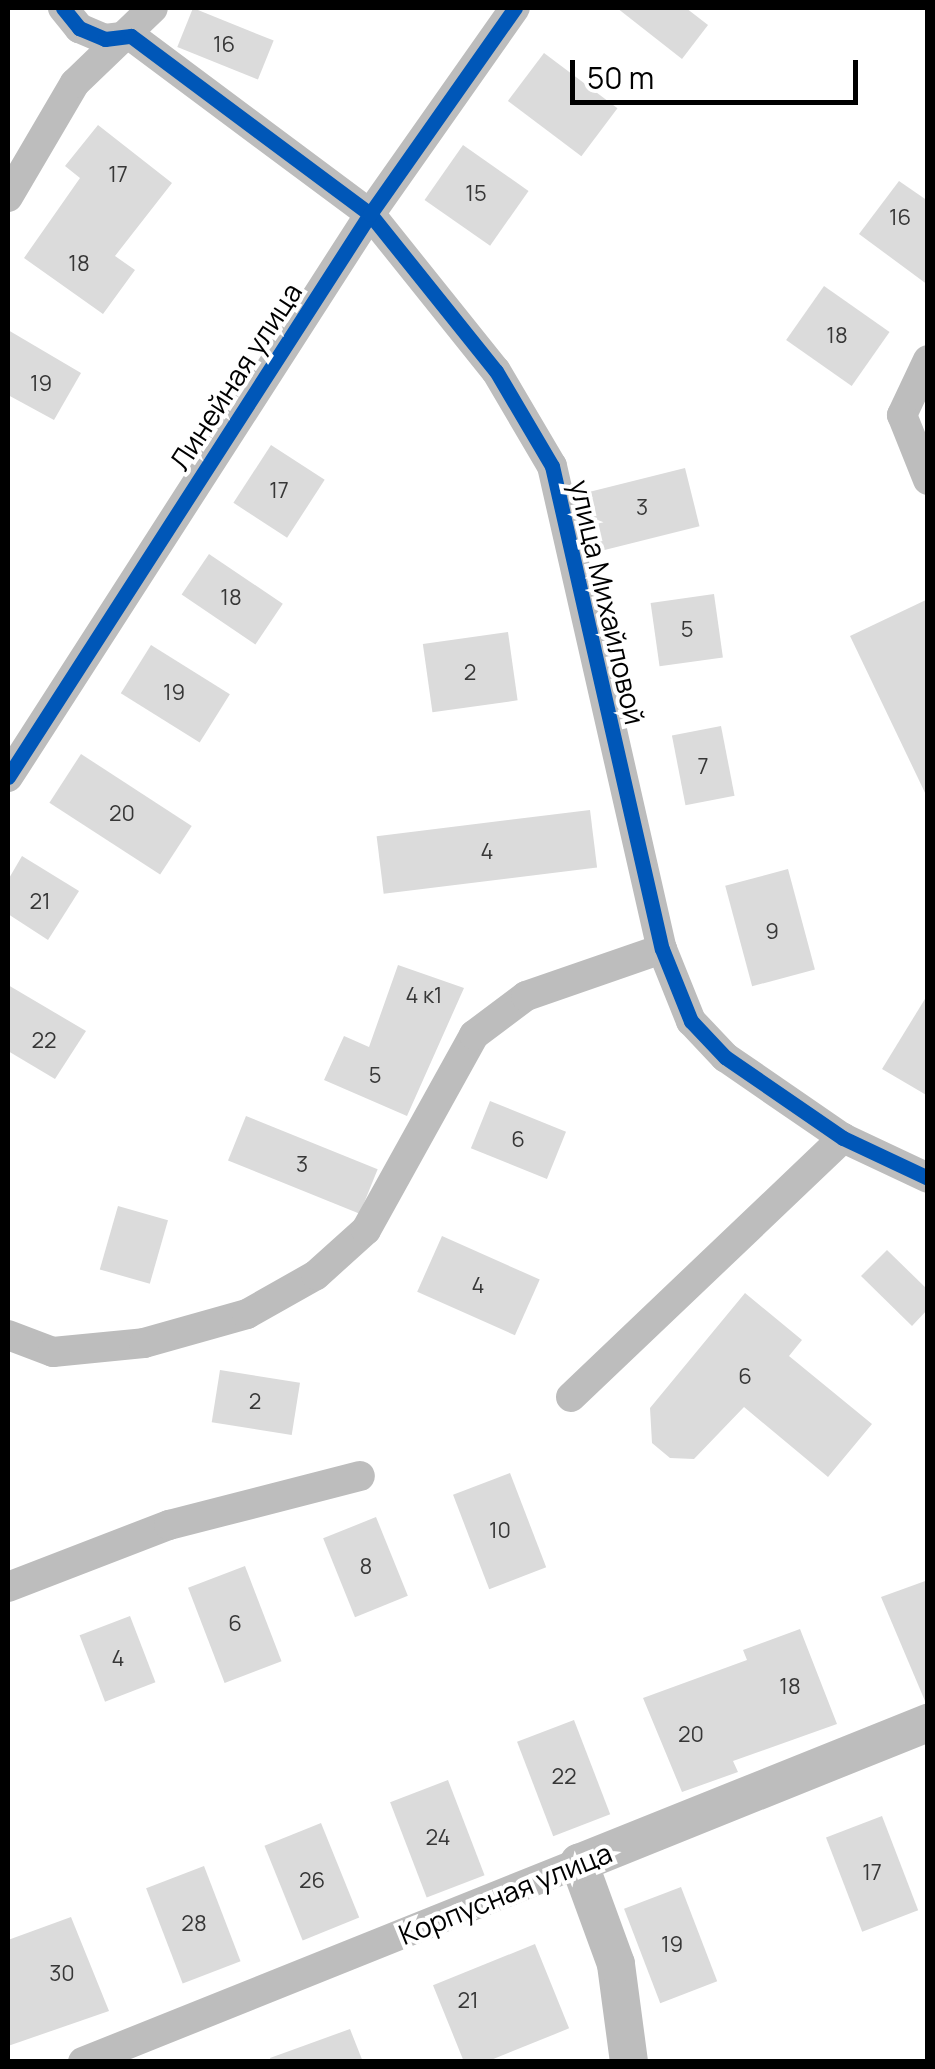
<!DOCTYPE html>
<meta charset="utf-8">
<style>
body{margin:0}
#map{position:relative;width:935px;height:2069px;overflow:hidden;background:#fff;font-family:Manrope,sans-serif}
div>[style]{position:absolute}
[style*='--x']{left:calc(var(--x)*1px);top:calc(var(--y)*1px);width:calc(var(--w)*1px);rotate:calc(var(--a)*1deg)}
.building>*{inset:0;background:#dbdbdb;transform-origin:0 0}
.minor>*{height:30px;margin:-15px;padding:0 15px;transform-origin:15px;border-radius:15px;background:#bdbdbd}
.tertiary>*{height:38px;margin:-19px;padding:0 19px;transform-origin:19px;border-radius:19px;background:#bdbdbd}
.cycleway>*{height:15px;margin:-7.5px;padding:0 7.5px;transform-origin:7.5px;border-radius:7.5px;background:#0057b8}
span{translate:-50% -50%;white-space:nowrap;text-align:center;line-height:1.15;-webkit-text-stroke:8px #fff;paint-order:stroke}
.number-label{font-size:22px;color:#373737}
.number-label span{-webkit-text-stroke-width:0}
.street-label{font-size:28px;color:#000}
.frame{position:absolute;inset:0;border:10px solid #000;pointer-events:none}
.scale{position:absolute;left:570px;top:60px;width:288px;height:45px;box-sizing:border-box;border:5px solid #000;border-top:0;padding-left:12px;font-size:30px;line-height:35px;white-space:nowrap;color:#000;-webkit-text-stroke:8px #fff;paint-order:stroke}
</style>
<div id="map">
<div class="building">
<div style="left:193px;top:8px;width:87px;height:42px;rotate:22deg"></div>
<div style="clip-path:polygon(617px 8px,686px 8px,708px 25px,682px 59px)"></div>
<div style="left:544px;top:53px;width:92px;height:60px;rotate:37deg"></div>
<div style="clip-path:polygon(98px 125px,172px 183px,115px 256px,135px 270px,103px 314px,24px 258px,80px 178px,65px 166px)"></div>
<div style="left:463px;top:145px;width:80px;height:67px;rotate:35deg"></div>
<div style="clip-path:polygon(899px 181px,928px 201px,928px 285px,859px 234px)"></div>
<div style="left:824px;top:286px;width:80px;height:66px;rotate:35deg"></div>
<div style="clip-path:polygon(8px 330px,81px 373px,54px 420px,8px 395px)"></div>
<div style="left:271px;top:445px;width:64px;height:69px;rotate:33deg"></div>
<div style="left:685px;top:468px;width:60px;height:102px;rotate:76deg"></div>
<div style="left:209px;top:554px;width:89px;height:49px;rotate:34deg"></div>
<div style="left:714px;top:594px;width:64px;height:64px;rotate:82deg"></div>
<div style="clip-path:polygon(928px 599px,928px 799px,850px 636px)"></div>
<div style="left:508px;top:632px;width:69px;height:86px;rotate:82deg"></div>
<div style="left:151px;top:645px;width:93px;height:57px;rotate:32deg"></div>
<div style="left:721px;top:726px;width:71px;height:50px;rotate:79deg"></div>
<div style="left:81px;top:754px;width:132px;height:58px;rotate:33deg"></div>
<div style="left:590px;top:810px;width:58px;height:215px;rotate:83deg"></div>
<div style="clip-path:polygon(22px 856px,79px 891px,48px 940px,8px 914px,8px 880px)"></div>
<div style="left:788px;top:869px;width:104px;height:65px;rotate:75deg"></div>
<div style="clip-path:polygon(398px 965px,464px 988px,407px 1116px,324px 1080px,344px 1036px,369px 1047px)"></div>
<div style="clip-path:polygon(8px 985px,86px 1031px,55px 1079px,8px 1051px)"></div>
<div style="clip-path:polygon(928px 994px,928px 1096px,882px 1069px)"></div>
<div style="left:490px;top:1101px;width:82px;height:51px;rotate:22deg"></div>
<div style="left:246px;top:1116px;width:142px;height:48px;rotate:22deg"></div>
<div style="left:118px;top:1206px;width:52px;height:66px;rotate:16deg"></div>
<div style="left:442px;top:1236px;width:107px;height:61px;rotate:24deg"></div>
<div style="clip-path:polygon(887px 1250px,928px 1290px,928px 1309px,912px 1326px,861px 1276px)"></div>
<div style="clip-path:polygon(745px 1293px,802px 1340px,789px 1356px,872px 1424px,828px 1477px,744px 1407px,694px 1459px,670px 1458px,652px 1443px,650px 1408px)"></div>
<div style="left:220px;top:1370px;width:81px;height:53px;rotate:9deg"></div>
<div style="left:510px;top:1473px;width:101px;height:61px;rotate:69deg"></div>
<div style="left:376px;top:1517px;width:85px;height:57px;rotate:68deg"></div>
<div style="left:245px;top:1566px;width:102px;height:61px;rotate:69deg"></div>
<div style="clip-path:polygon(928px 1580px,928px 1701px,925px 1701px,881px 1597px)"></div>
<div style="left:130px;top:1616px;width:71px;height:54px;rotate:69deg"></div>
<div style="clip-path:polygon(800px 1629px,837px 1724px,733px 1761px,738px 1772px,682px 1792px,643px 1698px,747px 1660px,743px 1650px)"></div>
<div style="left:574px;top:1720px;width:101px;height:61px;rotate:69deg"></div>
<div style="left:448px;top:1780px;width:102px;height:62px;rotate:69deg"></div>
<div style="left:882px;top:1816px;width:101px;height:60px;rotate:69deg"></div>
<div style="left:321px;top:1823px;width:102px;height:61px;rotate:68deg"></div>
<div style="left:204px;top:1866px;width:102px;height:62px;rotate:69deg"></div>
<div style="left:681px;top:1887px;width:101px;height:61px;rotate:69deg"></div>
<div style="clip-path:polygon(71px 1917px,109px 2011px,8px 2046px,8px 1940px)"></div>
<div style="left:535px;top:1944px;width:91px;height:110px;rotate:68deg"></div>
<div style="clip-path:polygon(350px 2029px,363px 2062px,271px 2062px,270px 2058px)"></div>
</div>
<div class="minor">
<div style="--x:63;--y:8;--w:26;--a:51"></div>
<div style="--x:79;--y:28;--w:28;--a:23"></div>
<div style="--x:105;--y:39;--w:26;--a:-7"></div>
<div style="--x:131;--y:36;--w:298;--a:36.7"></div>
<div style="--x:370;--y:214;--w:201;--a:51.3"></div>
<div style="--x:496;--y:371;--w:110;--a:59.5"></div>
<div style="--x:552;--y:466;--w:495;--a:77.2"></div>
<div style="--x:662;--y:949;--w:78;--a:68.1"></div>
<div style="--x:691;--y:1021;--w:50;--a:46.6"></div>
<div style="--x:725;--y:1057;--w:143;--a:34.5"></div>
<div style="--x:843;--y:1138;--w:94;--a:25.2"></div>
<div style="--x:8;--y:197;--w:132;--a:-59.6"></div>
<div style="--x:75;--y:83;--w:108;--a:-43.9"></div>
<div style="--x:928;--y:360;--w:61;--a:115.3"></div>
<div style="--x:902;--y:415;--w:70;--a:68.2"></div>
<div style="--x:8;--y:777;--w:669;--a:-57.26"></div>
<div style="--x:370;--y:214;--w:252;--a:-54.9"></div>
<div style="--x:8;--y:1335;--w:48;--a:20.7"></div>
<div style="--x:53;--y:1352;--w:91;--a:-5.6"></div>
<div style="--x:144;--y:1343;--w:107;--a:-15.7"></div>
<div style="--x:247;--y:1314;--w:79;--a:-29.5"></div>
<div style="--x:316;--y:1275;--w:67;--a:-42"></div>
<div style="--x:366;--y:1230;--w:223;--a:-61"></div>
<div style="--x:474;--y:1035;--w:65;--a:-36.9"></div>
<div style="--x:526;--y:996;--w:144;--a:-19.1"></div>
<div style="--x:571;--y:1397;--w:376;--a:-43.6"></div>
<div style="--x:8;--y:1587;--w:173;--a:-21.1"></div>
<div style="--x:169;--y:1525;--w:197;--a:-14.4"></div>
<div style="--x:83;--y:2062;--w:534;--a:-21.86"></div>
</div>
<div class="tertiary">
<div style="--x:629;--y:2062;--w:99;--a:-97.6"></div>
<div style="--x:616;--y:1964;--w:108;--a:-110.1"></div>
<div style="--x:579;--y:1863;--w:376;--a:-21.9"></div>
</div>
<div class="cycleway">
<div style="--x:63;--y:8;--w:26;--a:51"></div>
<div style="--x:79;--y:28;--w:28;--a:23"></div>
<div style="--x:105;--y:39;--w:26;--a:-7"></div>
<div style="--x:131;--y:36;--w:298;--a:36.7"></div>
<div style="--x:370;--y:214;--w:201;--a:51.3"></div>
<div style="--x:496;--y:371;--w:110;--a:59.5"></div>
<div style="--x:552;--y:466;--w:495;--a:77.2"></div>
<div style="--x:662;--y:949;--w:78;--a:68.1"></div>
<div style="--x:691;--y:1021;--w:50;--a:46.6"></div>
<div style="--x:725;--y:1057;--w:143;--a:34.5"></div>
<div style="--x:843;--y:1138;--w:94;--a:25.2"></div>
<div style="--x:8;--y:777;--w:669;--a:-57.26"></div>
<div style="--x:370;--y:214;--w:252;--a:-54.9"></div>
</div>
<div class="number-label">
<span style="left:224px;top:45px">16</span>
<span style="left:118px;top:175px">17</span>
<span style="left:476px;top:194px">15</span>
<span style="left:900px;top:218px">16</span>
<span style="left:79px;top:264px">18</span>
<span style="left:837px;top:336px">18</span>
<span style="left:41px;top:384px">19</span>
<span style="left:279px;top:491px">17</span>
<span style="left:642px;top:508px">3</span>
<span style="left:231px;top:598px">18</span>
<span style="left:687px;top:630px">5</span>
<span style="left:470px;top:673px">2</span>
<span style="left:174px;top:693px">19</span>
<span style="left:703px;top:767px">7</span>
<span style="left:122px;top:814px">20</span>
<span style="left:487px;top:852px">4</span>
<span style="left:40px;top:902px">21</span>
<span style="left:772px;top:932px">9</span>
<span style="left:424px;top:996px">4 к1</span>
<span style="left:44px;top:1041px">22</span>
<span style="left:375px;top:1076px">5</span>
<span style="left:518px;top:1140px">6</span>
<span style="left:302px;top:1165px">3</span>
<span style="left:478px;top:1286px">4</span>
<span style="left:745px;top:1377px">6</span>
<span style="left:255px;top:1402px">2</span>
<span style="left:500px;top:1531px">10</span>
<span style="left:366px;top:1567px">8</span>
<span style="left:235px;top:1624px">6</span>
<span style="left:118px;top:1659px">4</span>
<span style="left:790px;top:1687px">18</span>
<span style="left:691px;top:1735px">20</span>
<span style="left:564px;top:1777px">22</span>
<span style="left:438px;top:1838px">24</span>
<span style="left:872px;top:1873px">17</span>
<span style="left:312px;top:1881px">26</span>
<span style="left:194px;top:1924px">28</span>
<span style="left:672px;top:1945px">19</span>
<span style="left:62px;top:1974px">30</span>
<span style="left:468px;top:2001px">21</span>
</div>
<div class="street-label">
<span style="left:235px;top:376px;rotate:-57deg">Линейная улица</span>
<span style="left:608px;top:602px;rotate:77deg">улица Михайловой</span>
<span style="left:505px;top:1893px;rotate:-22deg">Корпусная улица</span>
</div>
<div class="frame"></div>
<div class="scale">50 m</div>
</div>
